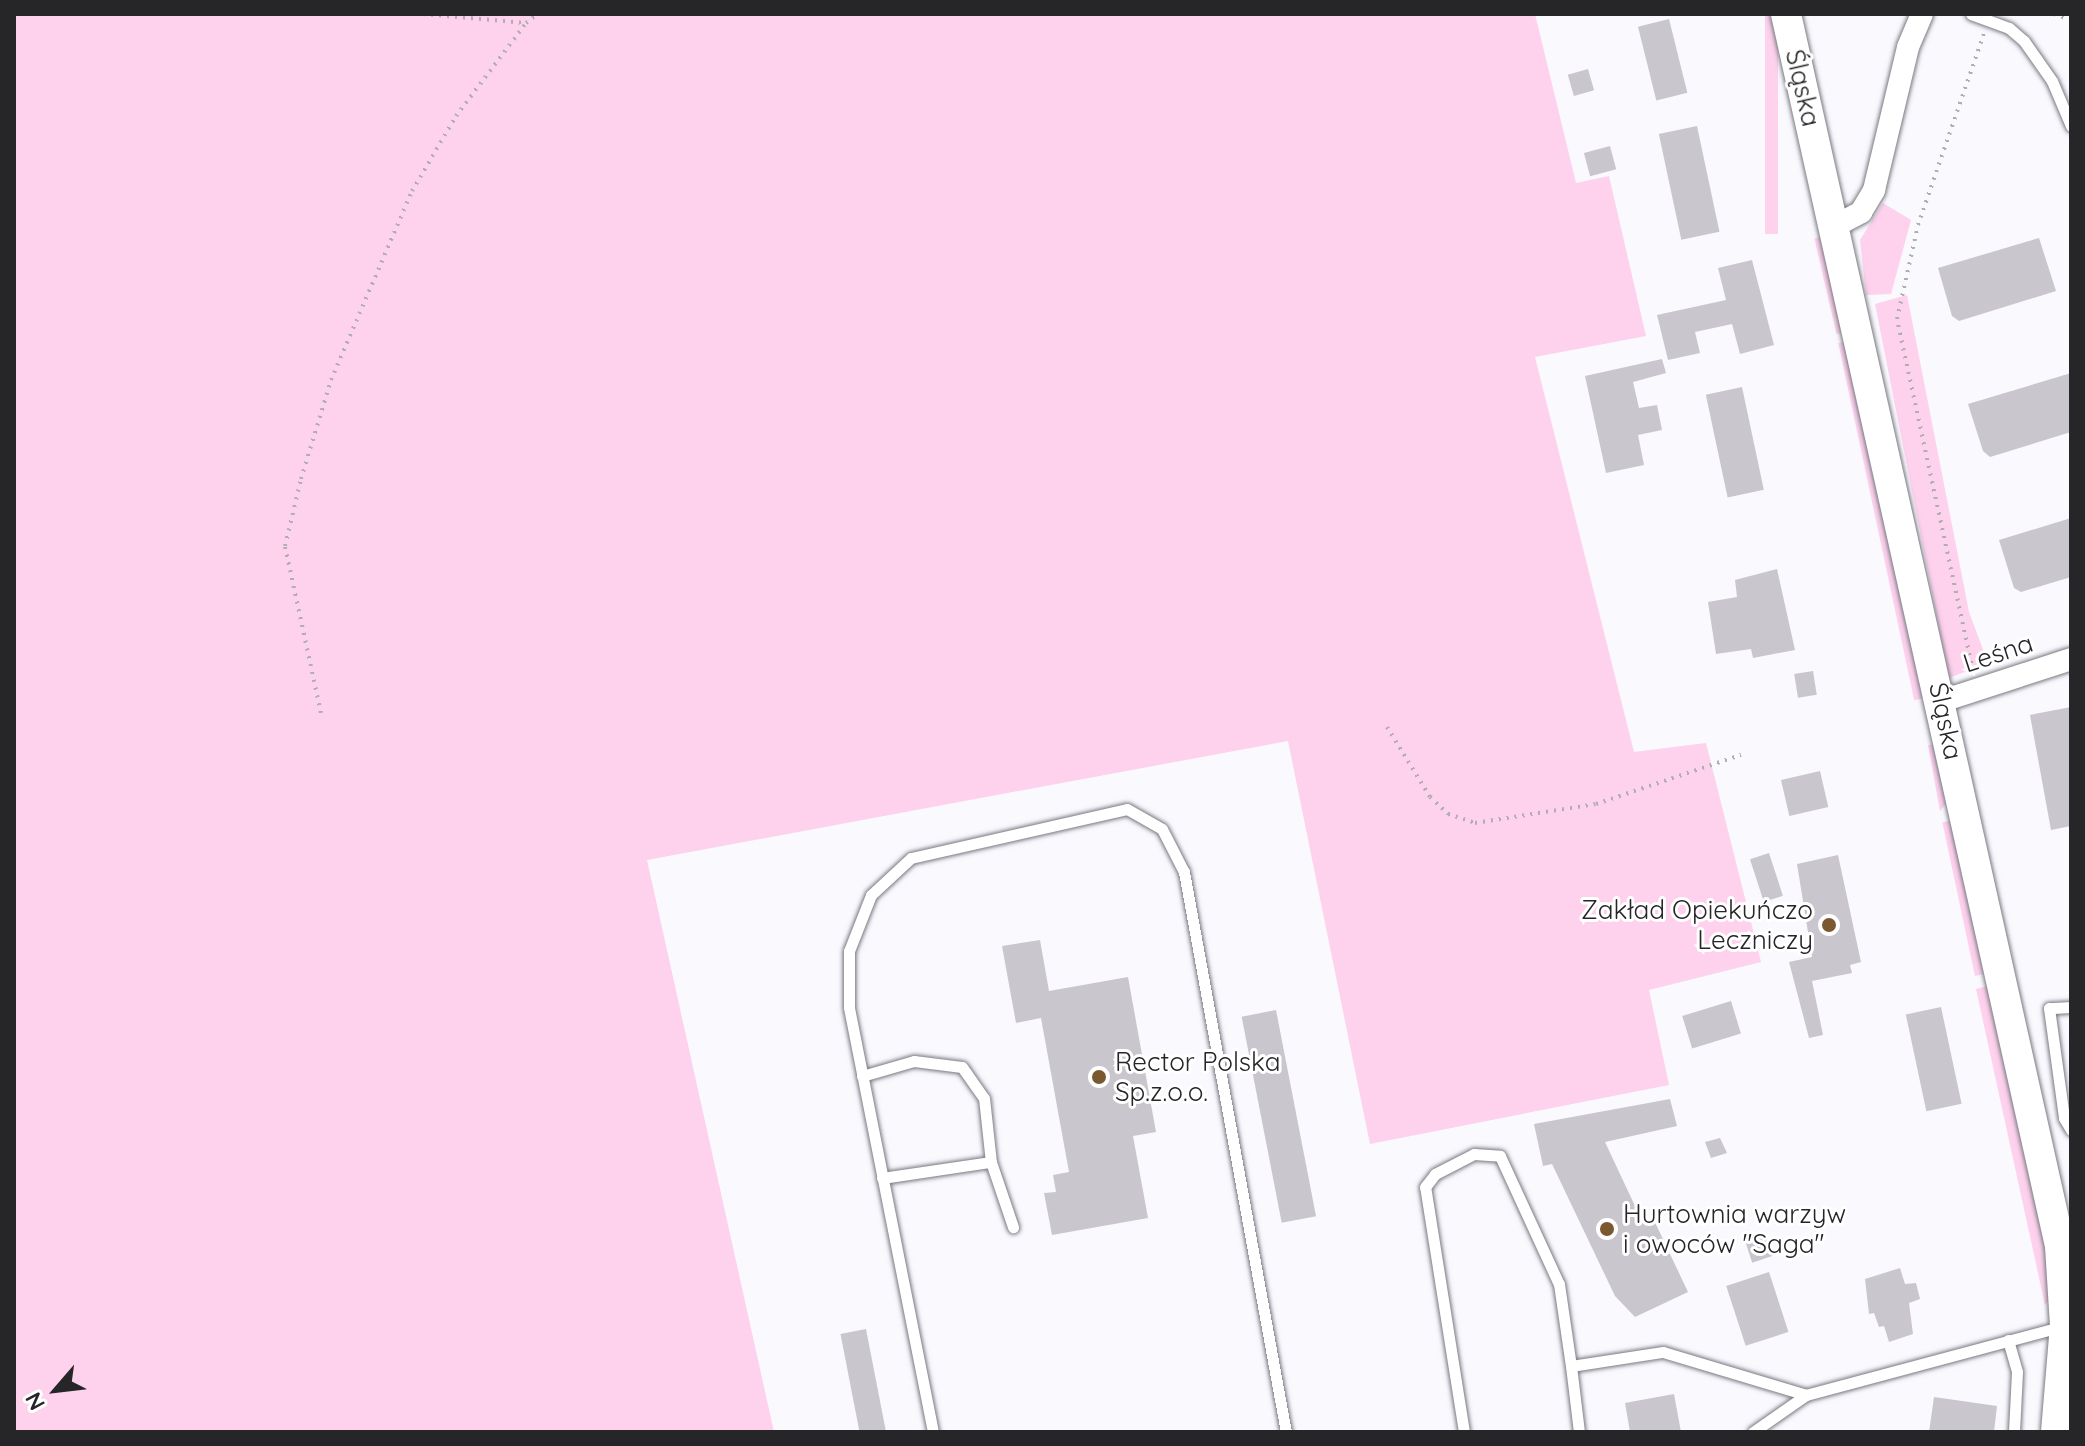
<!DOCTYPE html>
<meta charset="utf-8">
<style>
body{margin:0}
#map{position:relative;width:2085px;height:1446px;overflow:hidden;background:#f9f9fe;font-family:Quicksand,sans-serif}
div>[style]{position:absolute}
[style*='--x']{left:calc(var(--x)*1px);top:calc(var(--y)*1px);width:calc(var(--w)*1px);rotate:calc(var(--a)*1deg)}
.green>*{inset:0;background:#fed1ed;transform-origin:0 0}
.building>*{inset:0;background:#cac6cd;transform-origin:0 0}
.path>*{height:4px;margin-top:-2px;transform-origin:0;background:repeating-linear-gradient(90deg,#aeaeb3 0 2px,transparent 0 8px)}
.roads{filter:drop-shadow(0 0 2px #797a81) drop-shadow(0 0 2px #797a81)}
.service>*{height:11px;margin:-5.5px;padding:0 5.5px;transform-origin:5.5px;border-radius:5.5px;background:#fff}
.minor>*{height:22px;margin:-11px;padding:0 11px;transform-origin:11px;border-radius:11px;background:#fff}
.secondary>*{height:30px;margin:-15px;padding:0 15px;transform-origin:15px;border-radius:15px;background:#fff}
.dots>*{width:22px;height:22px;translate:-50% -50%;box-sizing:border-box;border:4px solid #fff;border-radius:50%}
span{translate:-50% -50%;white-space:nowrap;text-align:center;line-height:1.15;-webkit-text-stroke:6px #fff;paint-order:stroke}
.street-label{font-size:26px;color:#262629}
.poi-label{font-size:26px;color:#262629}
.right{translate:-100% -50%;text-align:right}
.left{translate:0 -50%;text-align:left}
.frame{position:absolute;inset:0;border:16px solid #262629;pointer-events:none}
.north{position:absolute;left:16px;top:1350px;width:80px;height:80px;-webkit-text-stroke:6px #fff;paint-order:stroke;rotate:242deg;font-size:22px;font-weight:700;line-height:32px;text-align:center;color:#262629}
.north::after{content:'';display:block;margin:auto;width:28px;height:36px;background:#262629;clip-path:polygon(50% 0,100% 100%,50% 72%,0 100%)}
</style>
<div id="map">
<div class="green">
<div style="clip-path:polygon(14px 14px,1535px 14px,1576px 183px,1609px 176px,1646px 336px,1535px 357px,1634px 752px,1706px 743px,1761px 962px,1649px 990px,1669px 1085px,1370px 1144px,1288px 741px,647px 860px,774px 1432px,14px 1432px)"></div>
<div style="left:1765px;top:14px;width:13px;height:220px"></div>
<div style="clip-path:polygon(1883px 203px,1911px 220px,1891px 294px,1866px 295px,1860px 240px)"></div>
<div style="left:1830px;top:235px;width:98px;height:16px;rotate:77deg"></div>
<div style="clip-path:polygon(1907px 295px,1969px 612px,1988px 663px,1949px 678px,1875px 304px)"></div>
<div style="left:1854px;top:340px;width:365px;height:16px;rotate:78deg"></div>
<div style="clip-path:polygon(1937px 744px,1949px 800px,1940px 811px,1928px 745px)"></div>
<div style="left:1958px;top:819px;width:157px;height:16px;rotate:78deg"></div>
<div style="clip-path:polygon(1994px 984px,2044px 1217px,2052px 1297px,2045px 1305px,1976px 989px)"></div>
</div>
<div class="building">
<div style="left:1669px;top:19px;width:76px;height:32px;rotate:76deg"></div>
<div style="left:1588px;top:69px;width:22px;height:21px;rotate:74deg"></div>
<div style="left:1697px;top:126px;width:108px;height:39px;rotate:78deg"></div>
<div style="left:1610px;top:146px;width:24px;height:27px;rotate:75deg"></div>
<div style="clip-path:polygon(2039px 238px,2056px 291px,1959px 321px,1952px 316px,1938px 268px)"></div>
<div style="clip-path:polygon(1752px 260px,1774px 345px,1740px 354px,1732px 324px,1695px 332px,1700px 353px,1668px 360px,1657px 315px,1726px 300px,1718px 268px)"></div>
<div style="clip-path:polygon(1662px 359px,1666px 373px,1633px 382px,1639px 408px,1657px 405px,1662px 430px,1638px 435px,1644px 465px,1606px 473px,1585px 376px)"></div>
<div style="clip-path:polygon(2071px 373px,2071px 432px,1990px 457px,1983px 451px,1968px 404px)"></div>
<div style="left:1742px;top:387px;width:105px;height:37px;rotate:78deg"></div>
<div style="clip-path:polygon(2071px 518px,2071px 577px,2021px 592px,2014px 588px,1999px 540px)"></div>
<div style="clip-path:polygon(1777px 569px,1795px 650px,1753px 658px,1751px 649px,1716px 654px,1708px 602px,1737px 597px,1735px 580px)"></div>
<div style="left:1813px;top:671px;width:24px;height:19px;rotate:81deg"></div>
<div style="clip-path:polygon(2071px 707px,2071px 826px,2051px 830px,2030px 715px)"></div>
<div style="left:1820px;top:771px;width:37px;height:40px;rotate:77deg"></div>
<div style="left:1769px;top:853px;width:45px;height:20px;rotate:72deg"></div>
<div style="clip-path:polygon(1838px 855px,1861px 962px,1850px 965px,1852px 973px,1812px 981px,1823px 1035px,1809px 1038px,1789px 962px,1812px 957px,1797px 864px)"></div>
<div style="clip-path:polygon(1040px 940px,1049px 991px,1128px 977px,1156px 1132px,1133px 1136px,1148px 1218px,1052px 1235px,1044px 1193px,1056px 1192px,1053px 1175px,1069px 1172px,1041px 1018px,1016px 1023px,1002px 946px)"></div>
<div style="left:1731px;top:1001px;width:34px;height:51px;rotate:73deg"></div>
<div style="left:1941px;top:1007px;width:99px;height:36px;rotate:78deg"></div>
<div style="left:1276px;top:1010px;width:210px;height:35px;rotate:79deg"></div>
<div style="clip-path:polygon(1670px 1099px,1677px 1126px,1605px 1142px,1643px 1223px,1653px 1218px,1688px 1292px,1635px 1317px,1615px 1296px,1552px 1164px,1543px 1166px,1534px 1124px)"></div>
<div style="clip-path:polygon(1720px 1138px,1727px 1153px,1711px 1158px,1705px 1142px)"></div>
<div style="left:1766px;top:1234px;width:23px;height:22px;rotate:72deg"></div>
<div style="clip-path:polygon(1900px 1268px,1905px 1284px,1916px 1283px,1920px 1299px,1909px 1303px,1913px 1334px,1889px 1342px,1884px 1326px,1879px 1327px,1874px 1313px,1869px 1314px,1865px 1279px)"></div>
<div style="left:1769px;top:1272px;width:63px;height:45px;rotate:72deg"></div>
<div style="left:866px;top:1329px;width:105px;height:26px;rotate:79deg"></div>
<div style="clip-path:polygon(1674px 1394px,1681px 1432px,1630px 1432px,1625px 1403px)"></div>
<div style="clip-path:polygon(1934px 1397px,1997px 1406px,1994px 1432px,1929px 1432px)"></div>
</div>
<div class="path">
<div style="--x:423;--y:14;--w:103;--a:5"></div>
<div style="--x:526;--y:23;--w:14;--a:-39"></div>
<div style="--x:2054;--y:14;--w:18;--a:19"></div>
<div style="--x:1973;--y:671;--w:360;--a:-102.2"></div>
<div style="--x:1897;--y:319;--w:96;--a:-77.4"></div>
<div style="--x:1918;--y:225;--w:203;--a:-71"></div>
<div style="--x:321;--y:713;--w:171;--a:-102.2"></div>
<div style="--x:285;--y:546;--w:69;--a:-76.6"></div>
<div style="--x:301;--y:479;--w:103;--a:-73.1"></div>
<div style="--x:331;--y:380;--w:206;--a:-66.8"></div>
<div style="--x:412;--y:191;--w:87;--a:-59.6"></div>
<div style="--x:456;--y:116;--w:116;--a:-53"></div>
<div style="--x:1387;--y:727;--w:82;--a:58.4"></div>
<div style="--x:1430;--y:797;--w:25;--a:43"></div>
<div style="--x:1448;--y:814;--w:28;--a:18"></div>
<div style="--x:1475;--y:823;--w:122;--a:-8.9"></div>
<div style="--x:1596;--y:804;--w:153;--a:-18.7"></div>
</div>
<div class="roads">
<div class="service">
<div style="--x:1971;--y:14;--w:40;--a:20.2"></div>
<div style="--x:2009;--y:28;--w:20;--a:41"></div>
<div style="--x:2024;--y:41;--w:49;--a:55"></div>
<div style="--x:2052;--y:81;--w:49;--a:67.1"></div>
<div style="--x:2071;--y:1007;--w:22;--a:177"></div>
<div style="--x:2049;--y:1008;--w:111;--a:82.2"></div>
<div style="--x:2064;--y:1118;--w:14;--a:60"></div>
<div style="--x:862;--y:1076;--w:54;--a:-16.1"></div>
<div style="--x:914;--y:1061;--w:48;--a:7.1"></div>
<div style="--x:962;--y:1067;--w:38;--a:55"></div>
<div style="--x:984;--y:1098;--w:64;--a:83.8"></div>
<div style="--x:991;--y:1162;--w:69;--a:71.3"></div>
<div style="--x:882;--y:1178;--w:110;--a:-8.4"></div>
<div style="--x:2008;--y:1340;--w:33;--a:74"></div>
<div style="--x:2017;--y:1372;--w:60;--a:92.9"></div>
<div style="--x:933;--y:1432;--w:433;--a:-101.2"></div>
<div style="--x:849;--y:1007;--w:56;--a:-90"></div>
<div style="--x:849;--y:951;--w:60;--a:-68.6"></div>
<div style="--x:871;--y:895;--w:54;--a:-42.8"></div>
<div style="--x:911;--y:858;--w:221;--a:-12.8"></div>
<div style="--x:1127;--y:809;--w:40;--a:29.7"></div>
<div style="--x:1162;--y:829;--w:48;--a:62.9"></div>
<div style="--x:1184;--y:872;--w:569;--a:79.68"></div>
<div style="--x:1464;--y:1432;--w:248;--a:-99"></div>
<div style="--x:1425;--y:1187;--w:16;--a:-52"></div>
<div style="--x:1435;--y:1174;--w:44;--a:-27.1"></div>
<div style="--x:1474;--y:1154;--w:26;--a:4"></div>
<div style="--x:1500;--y:1156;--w:141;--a:65.3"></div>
<div style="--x:1559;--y:1284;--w:83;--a:81.7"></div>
<div style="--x:1579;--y:1432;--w:66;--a:-96.9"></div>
<div style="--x:1571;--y:1366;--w:93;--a:-8.7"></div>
<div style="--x:1663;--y:1352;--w:149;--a:16.7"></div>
<div style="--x:1753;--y:1432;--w:65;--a:-34.9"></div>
<div style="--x:1806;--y:1395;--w:267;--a:-15"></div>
</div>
<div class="minor">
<div style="--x:1835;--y:226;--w:30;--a:-28"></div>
<div style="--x:1861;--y:212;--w:26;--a:-59"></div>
<div style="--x:1874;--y:190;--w:147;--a:-76.6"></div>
<div style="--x:1908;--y:47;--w:36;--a:-67"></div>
<div style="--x:1942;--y:701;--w:136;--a:-18"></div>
</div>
<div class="secondary">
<div style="--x:1786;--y:14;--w:1262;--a:77.46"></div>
<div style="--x:2060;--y:1246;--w:79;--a:86.4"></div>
<div style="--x:2065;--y:1325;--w:107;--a:94.8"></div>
</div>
</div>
<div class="dots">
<div style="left:1829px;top:925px;background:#7a5830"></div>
<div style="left:1099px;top:1077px;background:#7a5830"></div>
<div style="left:1607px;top:1229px;background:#7a5830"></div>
</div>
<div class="street-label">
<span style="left:1803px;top:88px;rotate:77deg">Śląska</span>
<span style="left:1998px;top:653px;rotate:-18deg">Leśna</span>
<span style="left:1946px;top:721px;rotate:78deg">Śląska</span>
</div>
<div class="poi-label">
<span class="right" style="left:1813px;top:925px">Zakład Opiekuńczo<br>Leczniczy</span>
<span class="left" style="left:1115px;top:1077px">Rector Polska<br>Sp.z.o.o.</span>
<span class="left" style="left:1623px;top:1229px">Hurtownia warzyw<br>i owoców "Saga"</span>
</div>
<div class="frame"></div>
<div class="north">N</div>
</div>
